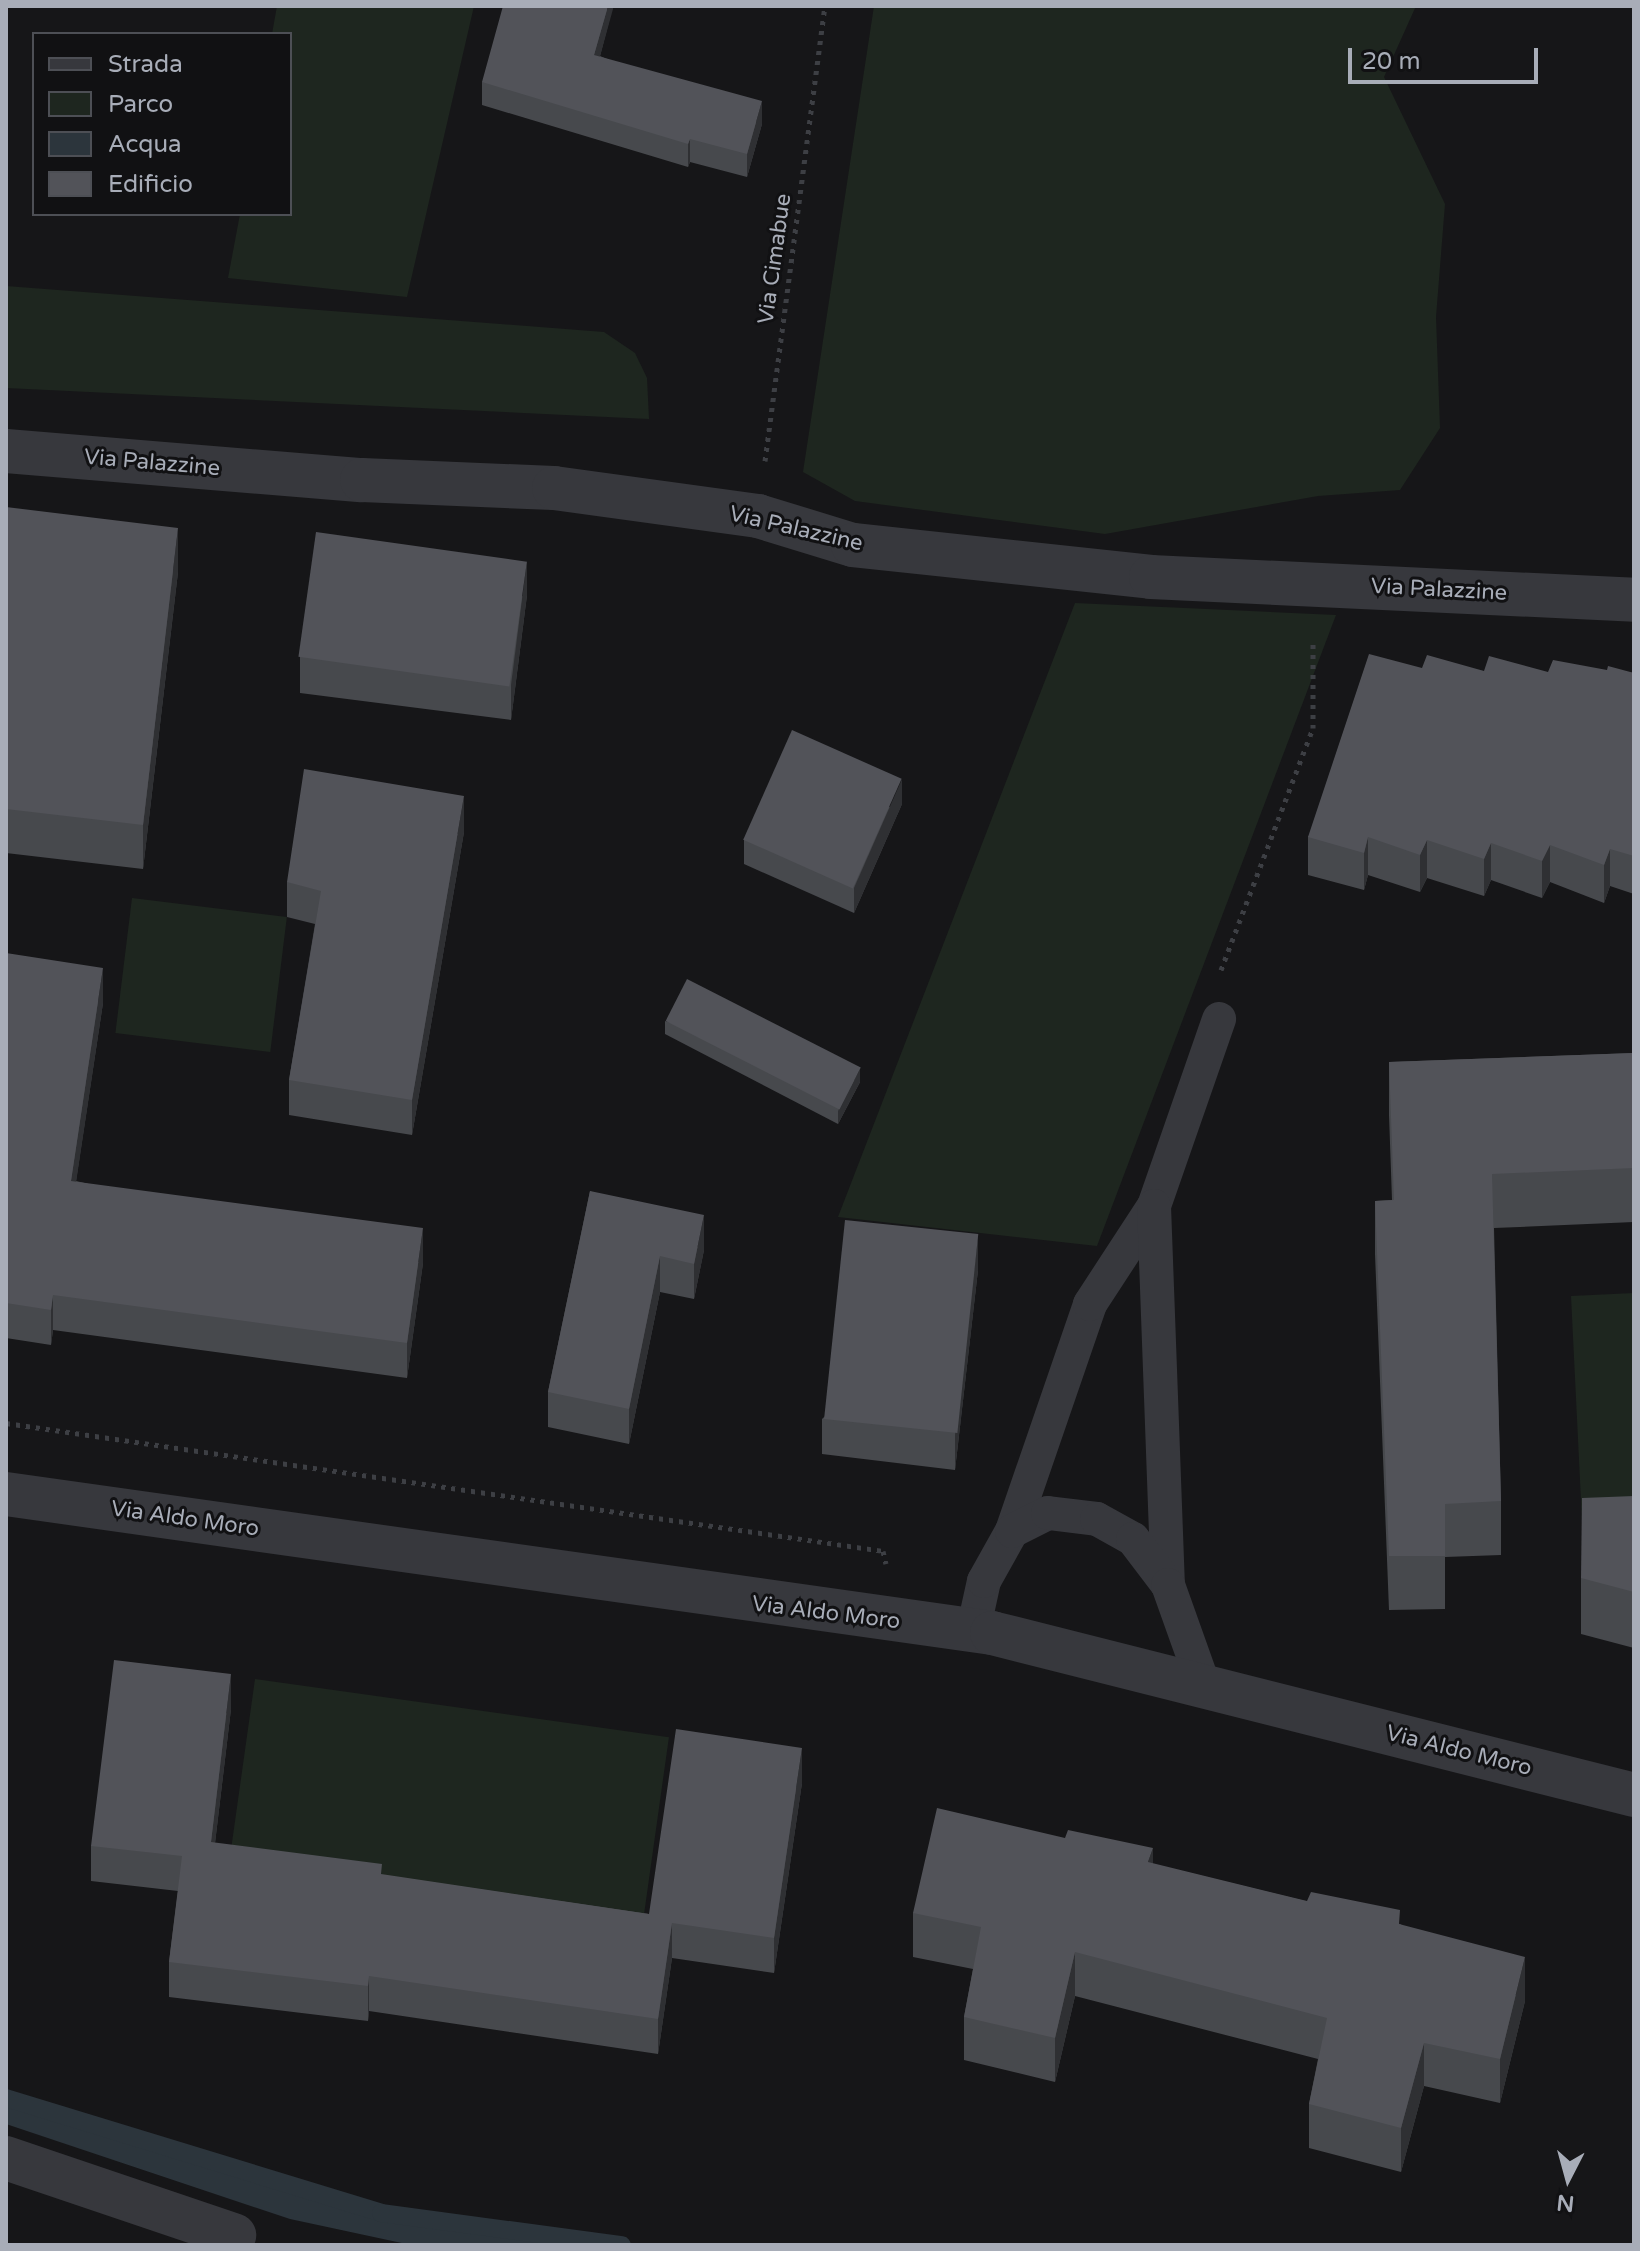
<!DOCTYPE html>
<style>
body{margin:0}
#map{position:relative;width:1640px;height:2251px;overflow:hidden;background:#161618;font-family:"Varela Round",sans-serif}
div>[style]{position:absolute}
[style*='--x']{left:calc(var(--x)*1px);top:calc(var(--y)*1px);width:calc(var(--w)*1px);rotate:calc(var(--a)*1deg)}
.green>*{inset:0;background:#1e261f;transform-origin:0 0}
.water>*{inset:0;background:#2c353c}
.stream>*{height:18px;margin:-9px;padding:0 9px;transform-origin:9px;border-radius:9px;background:#2c353c}
.path>*{height:5px;margin-top:-2.5px;transform-origin:0;background:repeating-linear-gradient(90deg,#3d3f44 0 4px,transparent 0 10px)}
.lane>*{height:34px;margin:-17px;padding:0 17px;transform-origin:17px;border-radius:17px;background:#37383d}
.street>*{height:44px;margin:-22px;padding:0 22px;transform-origin:22px;border-radius:22px;background:#37383d}
.wall>*{inset:0;background:#47494d}
.shaded-wall>*{inset:0;background:#2f3033}
.building>*{inset:0;background:#525359;transform-origin:0 0}
span{translate:-50% -50%;white-space:nowrap;text-align:center;line-height:1.15;-webkit-text-stroke:6px #111113;paint-order:stroke}
.street-label{font-size:22px;color:#a8adb8}
.frame{position:absolute;inset:0;border:8px solid #a8adb8;pointer-events:none}
.legend{position:absolute;left:32px;top:32px;width:260px;height:184px;box-sizing:border-box;background:#111113;border:2px solid #4d4f55;margin:0;padding:10px 14px;list-style:none;font-size:24px;color:#a8adb8}
.legend li{display:flex;align-items:center;gap:16px;height:40px}
.legend b{width:40px;border:2px solid #4d4f55}
.north{position:absolute;left:1528px;top:2139px;width:80px;height:80px;-webkit-text-stroke:6px #111113;paint-order:stroke;rotate:186deg;font-size:22px;font-weight:700;line-height:32px;text-align:center;color:#a8adb8}
.north::after{content:'';display:block;margin:auto;width:28px;height:36px;background:#a8adb8;clip-path:polygon(50% 0,100% 100%,50% 72%,0 100%)}
.scale{position:absolute;left:1348px;top:48px;width:190px;height:36px;box-sizing:border-box;border:4px solid #a8adb8;border-top:0;padding-left:10px;font-size:24px;line-height:28px;white-space:nowrap;color:#a8adb8;-webkit-text-stroke:6px #111113;paint-order:stroke}
</style>
<div id="map">
<div class="green">
<div style="clip-path:polygon(277px 6px,474px 6px,407px 297px,228px 278px,240px 214px,290px 214px,290px 34px,272px 34px)"></div>
<div style="clip-path:polygon(874px 6px,1416px 6px,1384px 77px,1445px 204px,1436px 317px,1440px 428px,1400px 490px,1318px 496px,1105px 534px,855px 501px,803px 472px)"></div>
<div style="clip-path:polygon(6px 286px,604px 332px,635px 353px,647px 378px,649px 419px,6px 388px)"></div>
<div style="clip-path:polygon(1075px 603px,1336px 615px,1097px 1246px,838px 1217px)"></div>
<div style="left:132px;top:898px;width:156px;height:136px;rotate:7deg"></div>
<div style="clip-path:polygon(1634px 1293px,1634px 1518px,1582px 1521px,1571px 1296px)"></div>
<div style="left:255px;top:1679px;width:418px;height:193px;rotate:8deg"></div>
</div>
<div class="water">
<div style="clip-path:polygon(6px 2098px,381px 2213px,622px 2245px,411px 2245px,290px 2219px,6px 2124px)"></div>
</div>
<div class="stream">
<div style="--x:6;--y:2098;--w:392;--a:17"></div>
<div style="--x:381;--y:2213;--w:243;--a:7.6"></div>
</div>
<div class="path">
<div style="--x:765;--y:461;--w:459;--a:-82.5"></div>
<div style="--x:1221;--y:970;--w:259;--a:-69.2"></div>
<div style="--x:1313;--y:728;--w:87;--a:-90"></div>
<div style="--x:6;--y:1423;--w:886;--a:8.3"></div>
<div style="--x:883;--y:1551;--w:13;--a:77"></div>
</div>
<div class="lane">
<div style="--x:1154;--y:1206;--w:198;--a:-70.8"></div>
<div style="--x:1012;--y:1531;--w:240;--a:-71"></div>
<div style="--x:1090;--y:1304;--w:117;--a:-56.9"></div>
<div style="--x:1154;--y:1206;--w:379;--a:87.9"></div>
<div style="--x:973;--y:1631;--w:51;--a:-77.6"></div>
<div style="--x:984;--y:1581;--w:57;--a:-60.8"></div>
<div style="--x:1012;--y:1531;--w:40;--a:-26.6"></div>
<div style="--x:1048;--y:1513;--w:49;--a:7"></div>
<div style="--x:1097;--y:1519;--w:41;--a:29.1"></div>
<div style="--x:1133;--y:1539;--w:58;--a:52.7"></div>
<div style="--x:1168;--y:1585;--w:107;--a:70.4"></div>
</div>
<div class="street">
<div style="--x:6;--y:451;--w:357;--a:4.7"></div>
<div style="--x:362;--y:480;--w:192;--a:2.4"></div>
<div style="--x:554;--y:488;--w:206;--a:7.8"></div>
<div style="--x:758;--y:516;--w:99;--a:17"></div>
<div style="--x:853;--y:545;--w:300;--a:6.1"></div>
<div style="--x:1151;--y:577;--w:484;--a:2.7"></div>
<div style="--x:6;--y:1494;--w:996;--a:8.02"></div>
<div style="--x:992;--y:1633;--w:662;--a:14.16"></div>
<div style="--x:6;--y:2158;--w:241;--a:18.7"></div>
</div>
<div class="wall">
<div style="clip-path:polygon(613px 6px,600px 56px,762px 124px,747px 177px,690px 162px,688px 167px,482px 105px,482px 82px)"></div>
<div style="clip-path:polygon(6px 507px,178px 572px,143px 869px,6px 853px)"></div>
<div style="clip-path:polygon(527px 595px,511px 720px,300px 693px,300px 657px)"></div>
<div style="clip-path:polygon(1422px 668px,1484px 671px,1548px 672px,1607px 670px,1634px 673px,1634px 894px,1610px 886px,1604px 903px,1550px 882px,1542px 898px,1491px 880px,1484px 896px,1427px 878px,1420px 892px,1368px 875px,1364px 890px,1308px 875px,1308px 837px)"></div>
<div style="clip-path:polygon(902px 804px,854px 913px,744px 864px,744px 840px)"></div>
<div style="clip-path:polygon(464px 832px,412px 1135px,289px 1115px,289px 1080px,315px 924px,287px 917px,287px 882px)"></div>
<div style="clip-path:polygon(6px 953px,103px 1003px,76px 1181px,423px 1263px,407px 1378px,53px 1330px,51px 1345px,6px 1338px)"></div>
<div style="clip-path:polygon(665px 1021px,860px 1082px,838px 1124px,665px 1034px)"></div>
<div style="clip-path:polygon(1634px 1053px,1634px 1222px,1494px 1228px,1501px 1501px,1501px 1555px,1445px 1557px,1445px 1609px,1389px 1610px,1375px 1254px,1375px 1201px,1392px 1200px,1389px 1115px,1389px 1062px)"></div>
<div style="clip-path:polygon(590px 1191px,704px 1250px,694px 1299px,660px 1292px,629px 1444px,548px 1427px,548px 1392px)"></div>
<div style="clip-path:polygon(978px 1270px,955px 1470px,822px 1454px,822px 1419px)"></div>
<div style="clip-path:polygon(1634px 1496px,1634px 1648px,1581px 1634px,1581px 1578px)"></div>
<div style="clip-path:polygon(231px 1709px,215px 1843px,382px 1875px,649px 1914px,802px 1783px,774px 1973px,672px 1958px,658px 2054px,369px 2011px,368px 2021px,169px 1997px,169px 1962px,178px 1891px,91px 1881px,91px 1846px)"></div>
<div style="clip-path:polygon(1153px 1864px,1400px 1924px,1525px 2001px,1500px 2103px,1424px 2086px,1401px 2172px,1309px 2148px,1309px 2104px,1318px 2059px,1075px 1996px,1055px 2082px,964px 2060px,964px 2017px,973px 1969px,913px 1957px,913px 1913px)"></div>
</div>
<div class="shaded-wall">
<div style="clip-path:polygon(608px 6px,613px 6px,613px 9px,594px 78px,594px 55px)"></div>
<div style="clip-path:polygon(762px 101px,762px 124px,747px 177px,747px 154px)"></div>
<div style="clip-path:polygon(690px 139px,690px 162px,688px 167px,688px 144px)"></div>
<div style="clip-path:polygon(178px 528px,178px 572px,143px 869px,143px 825px)"></div>
<div style="clip-path:polygon(527px 560px,527px 595px,511px 720px,511px 685px)"></div>
<div style="clip-path:polygon(902px 779px,902px 804px,854px 913px,854px 888px)"></div>
<div style="clip-path:polygon(464px 796px,464px 832px,412px 1135px,412px 1100px)"></div>
<div style="clip-path:polygon(1368px 837px,1368px 875px,1364px 890px,1364px 853px)"></div>
<div style="clip-path:polygon(1427px 840px,1427px 878px,1420px 892px,1420px 855px)"></div>
<div style="clip-path:polygon(1491px 843px,1491px 880px,1484px 896px,1484px 859px)"></div>
<div style="clip-path:polygon(1550px 845px,1550px 882px,1542px 898px,1542px 861px)"></div>
<div style="clip-path:polygon(1610px 849px,1610px 886px,1604px 903px,1604px 865px)"></div>
<div style="clip-path:polygon(103px 968px,103px 1003px,71px 1216px,71px 1181px)"></div>
<div style="clip-path:polygon(860px 1069px,860px 1082px,838px 1124px,838px 1111px)"></div>
<div style="clip-path:polygon(704px 1215px,704px 1250px,694px 1299px,694px 1264px)"></div>
<div style="clip-path:polygon(423px 1228px,423px 1263px,407px 1378px,407px 1343px)"></div>
<div style="clip-path:polygon(978px 1235px,978px 1270px,955px 1470px,955px 1435px)"></div>
<div style="clip-path:polygon(660px 1256px,660px 1292px,629px 1444px,629px 1409px)"></div>
<div style="clip-path:polygon(53px 1295px,53px 1330px,51px 1345px,51px 1310px)"></div>
<div style="clip-path:polygon(231px 1674px,231px 1709px,211px 1877px,211px 1842px)"></div>
<div style="clip-path:polygon(802px 1748px,802px 1783px,774px 1973px,774px 1938px)"></div>
<div style="clip-path:polygon(1153px 1848px,1153px 1892px,1148px 1862px)"></div>
<div style="clip-path:polygon(672px 1923px,672px 1958px,658px 2054px,658px 2019px)"></div>
<div style="clip-path:polygon(1075px 1952px,1075px 1996px,1055px 2082px,1055px 2038px)"></div>
<div style="clip-path:polygon(1525px 1957px,1525px 2001px,1500px 2103px,1500px 2059px)"></div>
<div style="clip-path:polygon(369px 1976px,369px 2011px,368px 2021px,368px 1986px)"></div>
<div style="clip-path:polygon(1424px 2043px,1424px 2086px,1401px 2172px,1401px 2128px)"></div>
</div>
<div class="building">
<div style="clip-path:polygon(503px 6px,608px 6px,594px 55px,762px 101px,747px 154px,690px 139px,688px 144px,482px 82px)"></div>
<div style="clip-path:polygon(6px 507px,178px 528px,143px 825px,6px 809px)"></div>
<div style="left:316px;top:532px;width:213px;height:126px;rotate:8deg"></div>
<div style="clip-path:polygon(1369px 654px,1422px 668px,1427px 655px,1484px 671px,1489px 656px,1548px 672px,1553px 660px,1607px 670px,1608px 666px,1634px 673px,1634px 856px,1610px 849px,1604px 865px,1550px 845px,1542px 861px,1491px 843px,1484px 859px,1427px 840px,1420px 855px,1368px 837px,1364px 853px,1308px 837px)"></div>
<div style="left:792px;top:730px;width:120px;height:120px;rotate:24deg"></div>
<div style="clip-path:polygon(304px 769px,464px 796px,412px 1100px,289px 1080px,321px 891px,287px 882px)"></div>
<div style="clip-path:polygon(6px 953px,103px 968px,71px 1181px,423px 1228px,407px 1343px,53px 1295px,51px 1310px,6px 1303px)"></div>
<div style="left:687px;top:979px;width:195px;height:47px;rotate:27deg"></div>
<div style="clip-path:polygon(1634px 1053px,1634px 1168px,1492px 1174px,1501px 1501px,1445px 1504px,1445px 1556px,1389px 1556px,1375px 1201px,1394px 1200px,1389px 1062px)"></div>
<div style="clip-path:polygon(590px 1191px,704px 1215px,694px 1264px,660px 1256px,629px 1409px,548px 1392px)"></div>
<div style="left:845px;top:1220px;width:134px;height:200px;rotate:6deg"></div>
<div style="clip-path:polygon(1634px 1496px,1634px 1592px,1581px 1578px,1582px 1498px)"></div>
<div style="clip-path:polygon(114px 1660px,231px 1674px,211px 1842px,382px 1864px,381px 1874px,649px 1914px,676px 1729px,802px 1748px,774px 1938px,672px 1923px,658px 2019px,369px 1976px,368px 1986px,169px 1962px,182px 1856px,91px 1846px)"></div>
<div style="clip-path:polygon(937px 1808px,1065px 1838px,1068px 1830px,1153px 1848px,1148px 1862px,1307px 1901px,1311px 1892px,1400px 1910px,1399px 1924px,1525px 1957px,1500px 2059px,1424px 2043px,1401px 2128px,1309px 2104px,1327px 2018px,1075px 1952px,1055px 2038px,964px 2017px,981px 1927px,913px 1913px)"></div>
</div>
<div class="street-label">
<span style="left:775px;top:259px;rotate:-82deg">Via Cimabue</span>
<span style="left:152px;top:463px;rotate:5deg">Via Palazzine</span>
<span style="left:796px;top:529px;rotate:13deg">Via Palazzine</span>
<span style="left:1439px;top:590px;rotate:3deg">Via Palazzine</span>
<span style="left:185px;top:1519px;rotate:8deg">Via Aldo Moro</span>
<span style="left:826px;top:1613px;rotate:7deg">Via Aldo Moro</span>
<span style="left:1459px;top:1751px;rotate:14deg">Via Aldo Moro</span>
</div>
<div class="frame"></div>
<ul class="legend">
<li><b style="height:10px;background:#37383d"></b>Strada</li>
<li><b style="height:22px;background:#1e261f"></b>Parco</li>
<li><b style="height:22px;background:#2c353c"></b>Acqua</li>
<li><b style="height:22px;background:#525359"></b>Edificio</li>
</ul>
<div class="north">N</div>
<div class="scale">20 m</div>
</div>
